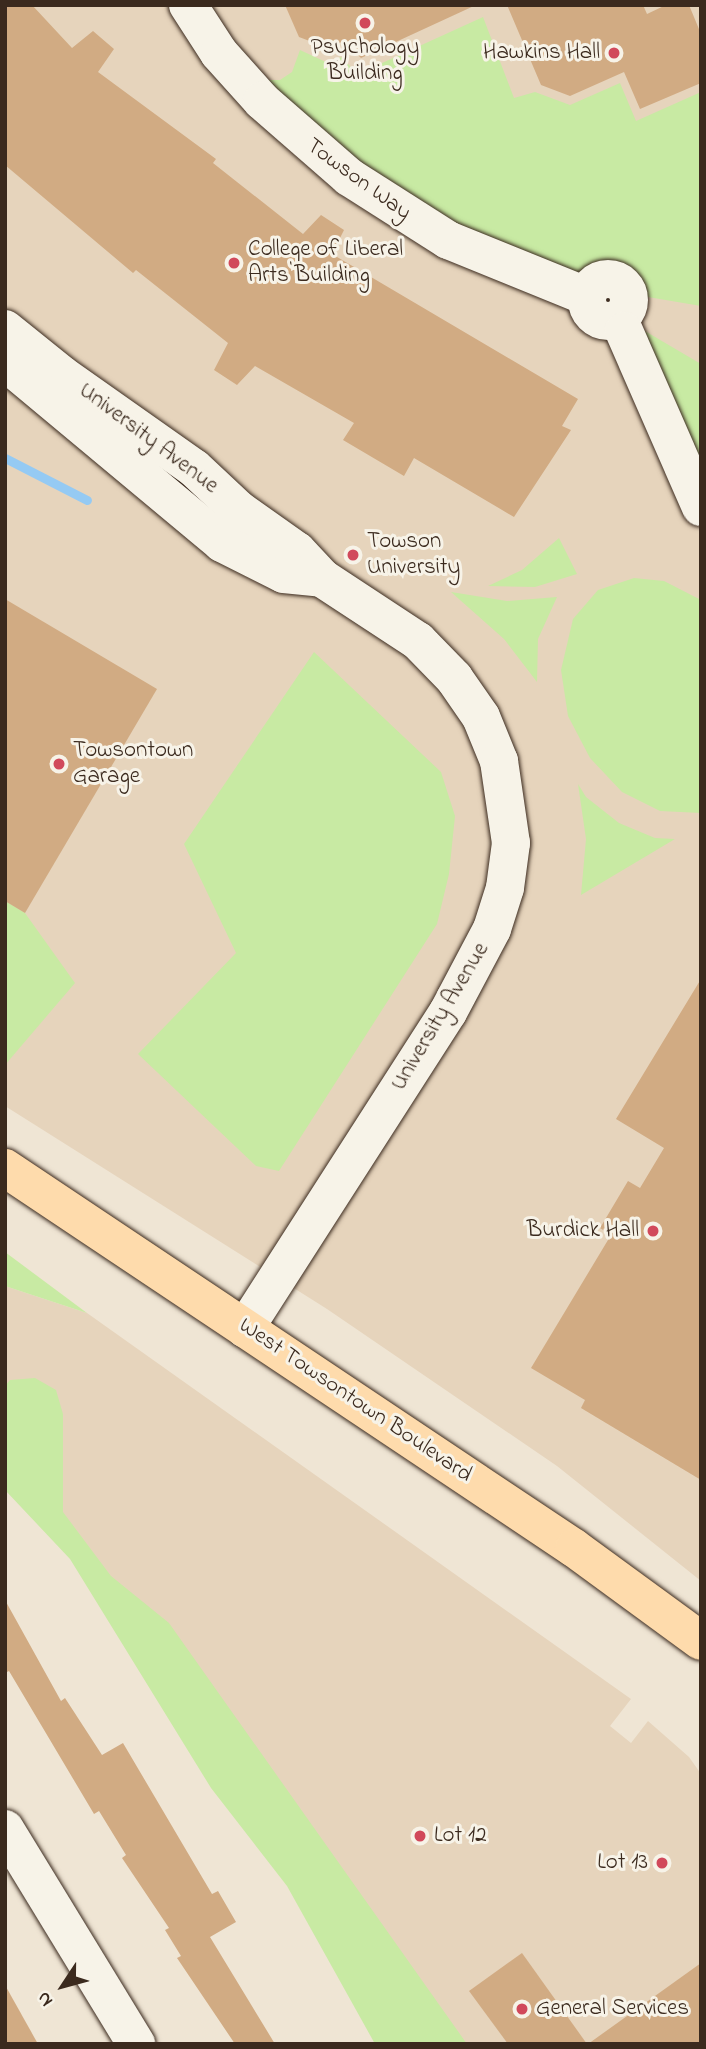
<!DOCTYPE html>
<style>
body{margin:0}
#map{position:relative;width:706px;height:2049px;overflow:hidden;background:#efe5d4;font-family:"Indie Flower",sans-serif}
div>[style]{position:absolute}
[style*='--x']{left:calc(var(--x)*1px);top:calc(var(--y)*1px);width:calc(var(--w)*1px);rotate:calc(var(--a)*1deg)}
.built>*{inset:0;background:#e6d4bc}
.green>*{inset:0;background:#c8eaa3}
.stream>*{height:9px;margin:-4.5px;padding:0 4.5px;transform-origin:4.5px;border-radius:4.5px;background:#95caf3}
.building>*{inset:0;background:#d1ab83}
.roads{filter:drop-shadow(0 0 2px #3b2a1e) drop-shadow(0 0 2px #3b2a1e)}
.minor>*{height:38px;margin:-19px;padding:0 19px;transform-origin:19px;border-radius:19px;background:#f7f3e8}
.minor>.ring{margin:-19px;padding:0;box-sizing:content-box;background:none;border:38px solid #f7f3e8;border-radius:50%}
.major>*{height:38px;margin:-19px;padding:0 19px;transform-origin:19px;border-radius:19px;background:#fedbac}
.dots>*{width:19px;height:19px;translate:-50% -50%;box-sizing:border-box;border:4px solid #f7f3e8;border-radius:50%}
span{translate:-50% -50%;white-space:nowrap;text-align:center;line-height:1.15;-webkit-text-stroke:6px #f7f3e8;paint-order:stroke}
.poi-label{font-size:23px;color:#3b2a1e}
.right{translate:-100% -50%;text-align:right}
.left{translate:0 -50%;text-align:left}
.street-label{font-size:23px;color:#3b2a1e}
.frame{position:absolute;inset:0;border:7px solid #3b2a1e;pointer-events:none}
.north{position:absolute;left:28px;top:1951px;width:70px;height:70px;-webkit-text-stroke:5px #f7f3e8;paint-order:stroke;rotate:234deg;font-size:19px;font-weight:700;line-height:28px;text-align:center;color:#3b2a1e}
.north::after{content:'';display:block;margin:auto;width:24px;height:32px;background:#3b2a1e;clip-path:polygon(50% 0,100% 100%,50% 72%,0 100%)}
</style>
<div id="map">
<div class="built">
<div style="clip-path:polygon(5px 5px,701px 5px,701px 1581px,557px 1466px,327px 1309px,5px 1106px)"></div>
<div style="clip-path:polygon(5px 1286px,87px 1313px,631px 1699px,610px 1726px,631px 1743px,648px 1721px,689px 1757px,701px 1774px,701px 2044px,395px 2044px,5px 1435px)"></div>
</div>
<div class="green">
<div style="clip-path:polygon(483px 17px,514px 98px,535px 92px,570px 105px,620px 83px,636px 121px,701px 92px,701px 306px,642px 296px,631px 275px,612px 267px,591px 271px,580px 282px,409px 204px,261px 80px,280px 80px,292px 72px,300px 50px,328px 63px,341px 57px,358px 74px)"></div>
<div style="clip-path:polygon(633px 324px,701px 364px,701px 475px)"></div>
<div style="clip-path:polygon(559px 538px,577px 574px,535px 587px,488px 586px,522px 570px)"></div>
<div style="clip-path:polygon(634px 578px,664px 581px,701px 600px,701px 813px,660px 811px,622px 792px,590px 758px,568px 716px,561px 670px,573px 619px,598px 590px)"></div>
<div style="clip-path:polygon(451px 592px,507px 601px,557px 597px,538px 639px,537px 682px,504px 639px)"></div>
<div style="clip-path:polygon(314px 652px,441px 772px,455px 816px,449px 874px,437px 924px,279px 1171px,256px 1166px,138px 1054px,236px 953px,184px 844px)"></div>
<div style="clip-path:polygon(578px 784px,586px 797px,619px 823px,655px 838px,675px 839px,581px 895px,586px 839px)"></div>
<div style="clip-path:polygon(5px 901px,25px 913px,75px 983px,5px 1065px)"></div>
<div style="clip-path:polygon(5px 1252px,87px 1313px,5px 1286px)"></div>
<div style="clip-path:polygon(35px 1378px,56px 1390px,63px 1414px,63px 1512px,111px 1576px,169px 1623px,467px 2044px,375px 2044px,287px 1886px,211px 1788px,70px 1559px,5px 1490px,5px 1386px,10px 1380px)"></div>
</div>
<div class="stream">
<div style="--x:5;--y:458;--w:92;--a:27.1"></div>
</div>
<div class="building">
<div style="clip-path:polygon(5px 5px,32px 5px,72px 48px,93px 31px,114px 49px,98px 72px,216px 159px,213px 163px,303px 234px,321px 215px,344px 230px,332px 254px,578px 399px,562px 426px,571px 430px,514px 517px,414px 458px,404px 476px,343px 440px,354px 423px,255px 366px,237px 385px,214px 370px,228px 343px,136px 270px,133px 273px,5px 165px)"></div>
<div style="clip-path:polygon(285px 5px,476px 5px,361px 58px,344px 41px,328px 48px,299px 37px)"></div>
<div style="clip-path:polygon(507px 5px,643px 5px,647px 14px,666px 5px,689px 5px,701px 34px,701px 83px,640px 109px,624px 72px,570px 96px,541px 85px)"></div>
<div style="clip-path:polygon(5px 599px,157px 689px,25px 913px,5px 901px)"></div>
<div style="clip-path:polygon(701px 979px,701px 1480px,581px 1408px,585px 1400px,531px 1368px,611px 1235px,600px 1228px,628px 1181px,640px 1188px,664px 1148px,616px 1119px)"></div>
<div style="clip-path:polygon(5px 1600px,61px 1701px,65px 1698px,102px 1755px,123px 1743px,212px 1894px,218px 1891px,236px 1922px,210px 1937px,275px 2044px,235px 2044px,177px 1958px,181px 1956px,165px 1930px,169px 1928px,122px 1858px,126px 1855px,99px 1811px,94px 1814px,9px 1671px,5px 1673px)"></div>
<div style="clip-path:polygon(522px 1953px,587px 2044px,508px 2044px,469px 1991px)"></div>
<div style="clip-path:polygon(701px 1963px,701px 2044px,588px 2044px)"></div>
<div style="clip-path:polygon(5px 1985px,38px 2044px,5px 2044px)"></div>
</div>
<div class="roads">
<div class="minor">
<div style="--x:188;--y:5;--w:57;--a:57.1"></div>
<div style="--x:219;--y:53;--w:64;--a:48.1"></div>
<div style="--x:262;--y:101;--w:116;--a:41.1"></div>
<div style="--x:349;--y:177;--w:117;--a:32.5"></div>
<div style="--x:448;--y:240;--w:138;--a:22.1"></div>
<div class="ring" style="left:587px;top:279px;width:4px;height:4px"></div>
<div style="--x:5;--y:329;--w:73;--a:38.9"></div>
<div style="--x:62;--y:375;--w:161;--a:35.2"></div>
<div style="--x:194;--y:468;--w:62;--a:43"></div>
<div style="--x:239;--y:510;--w:71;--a:35.3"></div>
<div style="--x:297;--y:551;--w:37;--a:47"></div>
<div style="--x:322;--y:578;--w:115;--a:33.3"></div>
<div style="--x:418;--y:641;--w:52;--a:45.8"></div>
<div style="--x:454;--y:678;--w:47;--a:55.3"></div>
<div style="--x:481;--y:717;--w:48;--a:67.8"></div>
<div style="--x:499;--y:761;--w:83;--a:81.7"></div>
<div style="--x:511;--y:843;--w:45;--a:97.6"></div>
<div style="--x:505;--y:888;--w:43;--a:107.6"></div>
<div style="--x:492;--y:929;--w:94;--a:117.9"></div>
<div style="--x:448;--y:1012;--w:376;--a:122.7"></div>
<div style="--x:624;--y:331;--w:192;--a:66.4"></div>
<div style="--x:5;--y:362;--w:283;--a:39.8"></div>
<div style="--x:222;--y:543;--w:69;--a:26.6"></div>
<div style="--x:284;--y:574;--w:38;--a:6"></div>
<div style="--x:5;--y:1829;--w:252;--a:58.6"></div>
</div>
<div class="major">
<div style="--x:5;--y:1168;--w:684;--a:33.74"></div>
<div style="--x:574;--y:1548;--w:157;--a:36.2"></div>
</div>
</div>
<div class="dots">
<div style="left:365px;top:23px;background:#d1495b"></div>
<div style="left:614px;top:53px;background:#d1495b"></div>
<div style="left:234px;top:263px;background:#d1495b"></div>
<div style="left:353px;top:555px;background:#d1495b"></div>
<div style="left:59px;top:764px;background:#d1495b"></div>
<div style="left:653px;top:1231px;background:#d1495b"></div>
<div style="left:420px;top:1836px;background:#d1495b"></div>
<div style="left:662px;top:1863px;background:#d1495b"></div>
<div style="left:522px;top:2009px;background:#d1495b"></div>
</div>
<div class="poi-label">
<span style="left:365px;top:61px">Psychology<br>Building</span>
<span class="right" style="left:600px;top:53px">Hawkins Hall</span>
<span class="left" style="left:248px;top:263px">College of Liberal<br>Arts Building</span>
<span class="left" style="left:367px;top:555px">Towson<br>University</span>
<span class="left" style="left:73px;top:764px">Towsontown<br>Garage</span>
<span class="right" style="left:639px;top:1231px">Burdick Hall</span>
<span class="left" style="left:434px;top:1836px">Lot 12</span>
<span class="right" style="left:648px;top:1863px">Lot 13</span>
<span class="left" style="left:536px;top:2009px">General Services</span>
</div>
<div class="street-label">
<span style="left:358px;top:180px;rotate:36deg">Towson Way</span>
<span style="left:148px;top:439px;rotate:37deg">University Avenue</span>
<span style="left:441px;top:1017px;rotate:-59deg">University Avenue</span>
<span style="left:355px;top:1401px;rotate:34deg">West Towsontown Boulevard</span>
</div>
<div class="frame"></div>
<div class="north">N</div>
</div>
